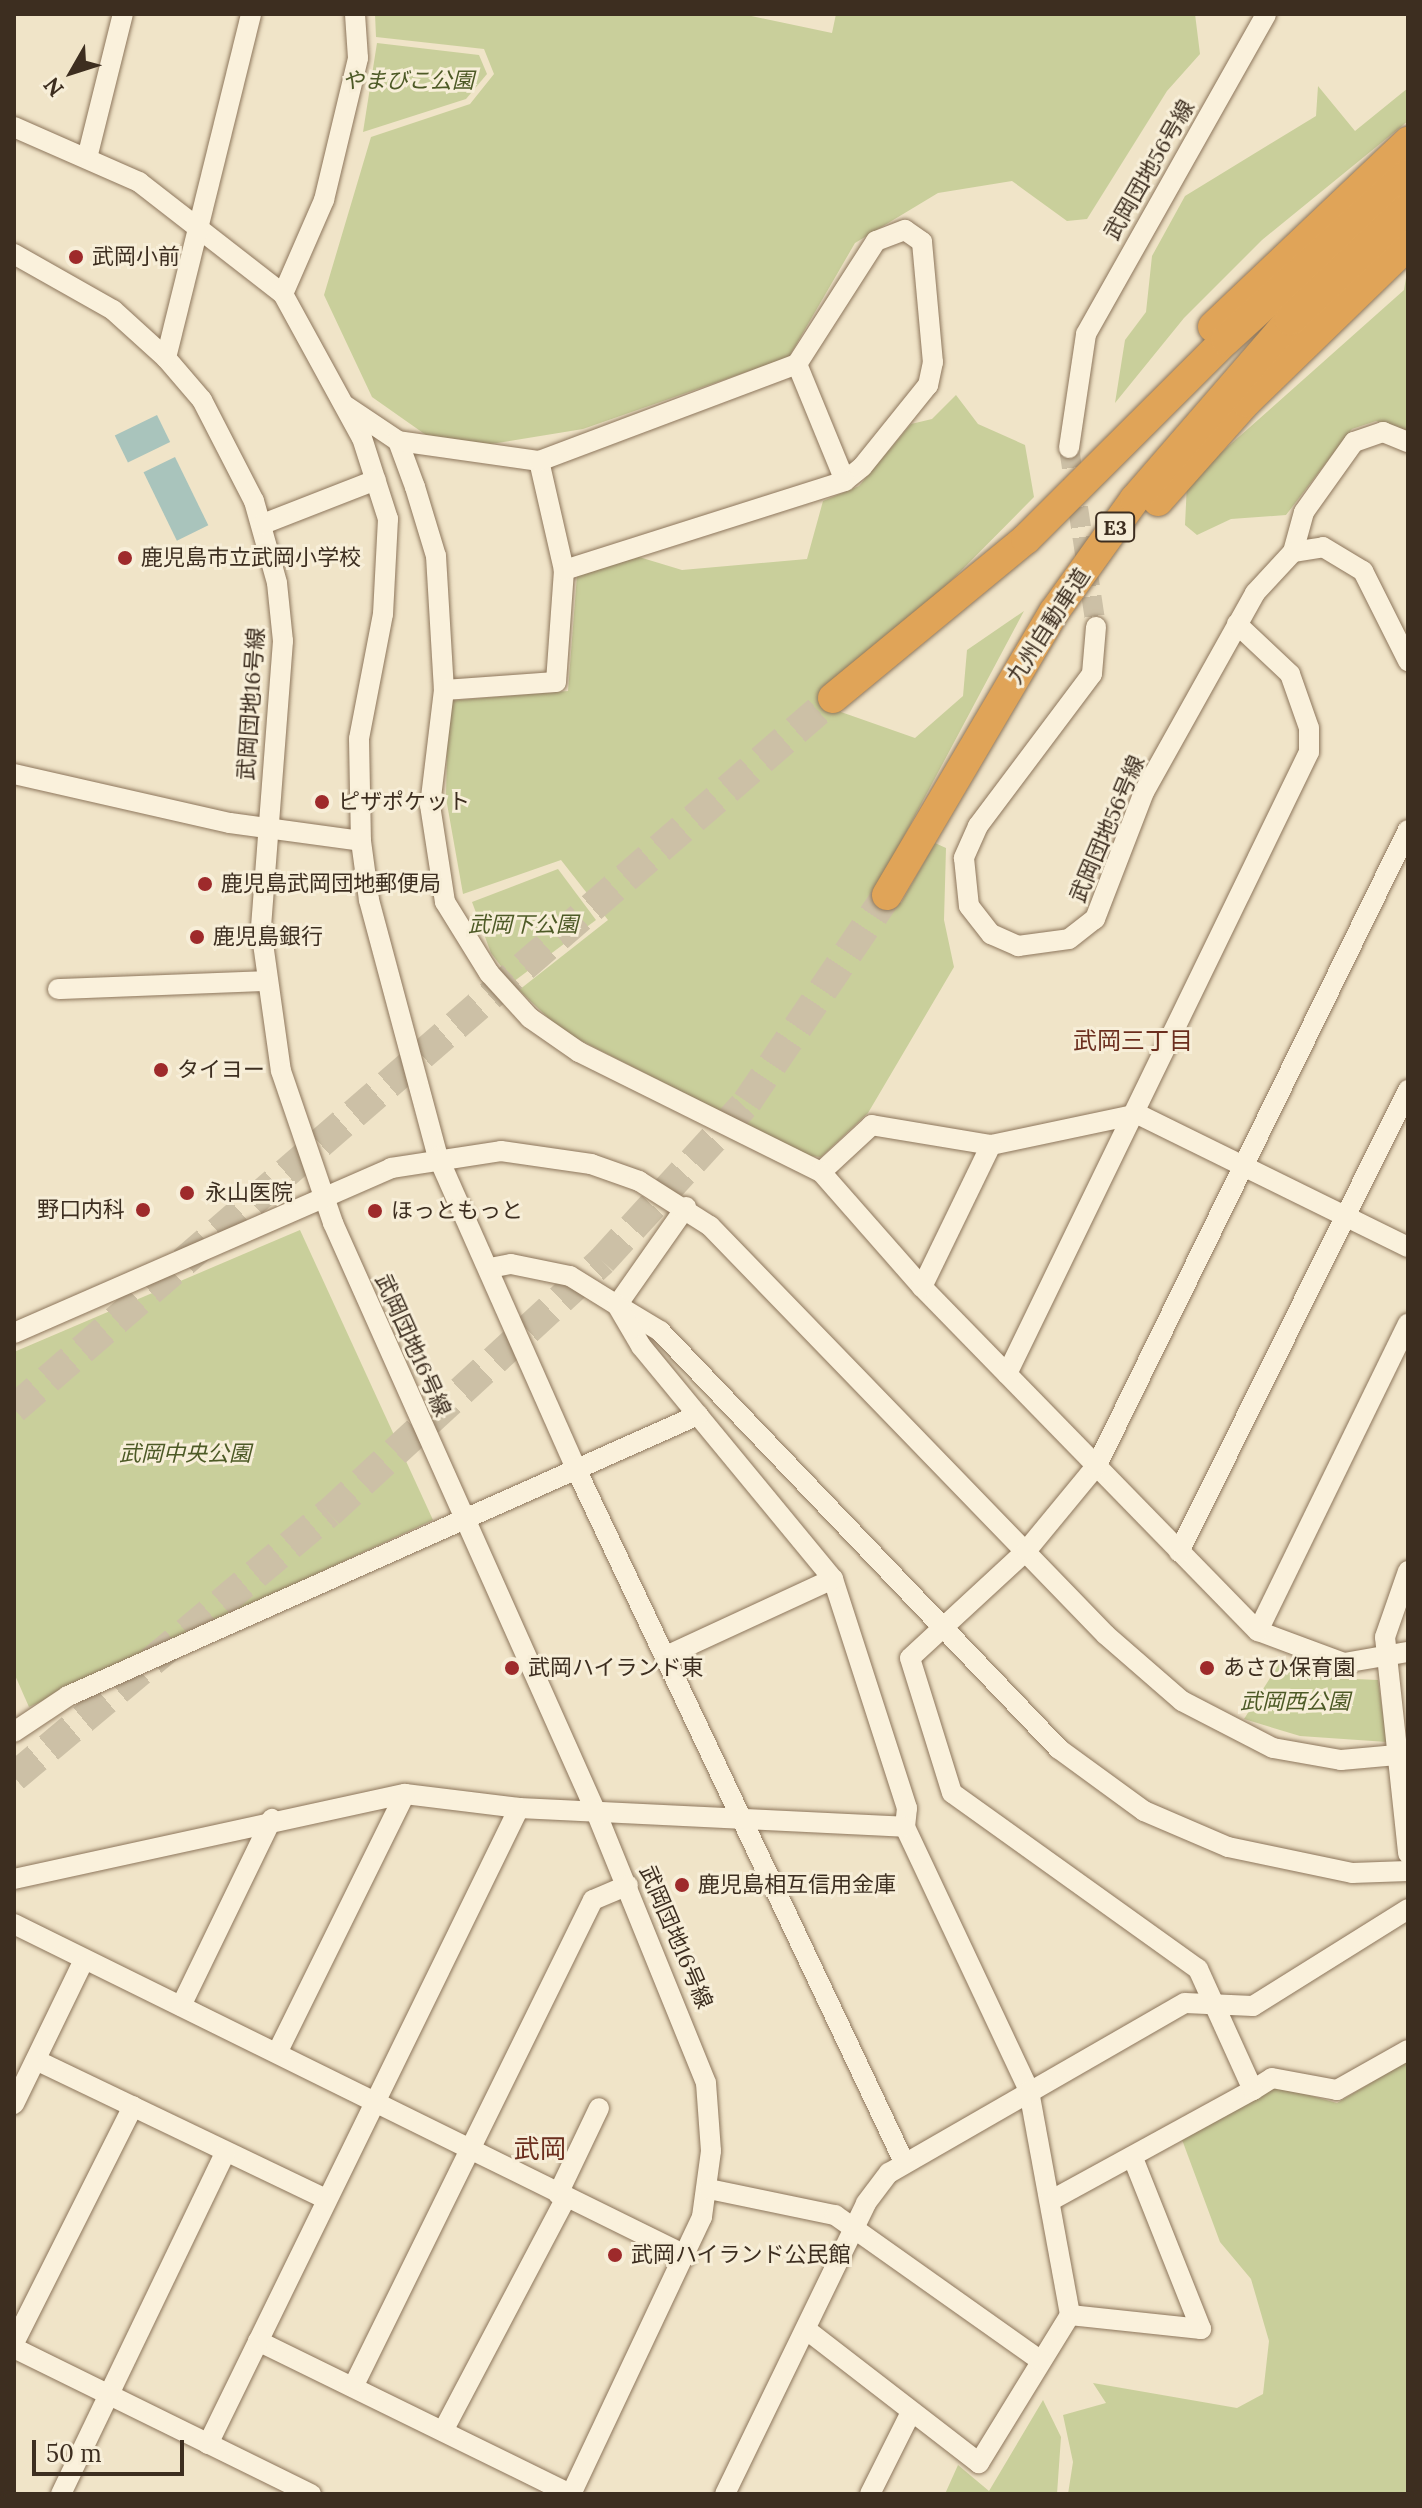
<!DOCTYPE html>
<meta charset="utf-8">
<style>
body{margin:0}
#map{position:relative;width:1422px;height:2508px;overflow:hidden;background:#f0e4c8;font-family:Lora,"Noto Sans JP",serif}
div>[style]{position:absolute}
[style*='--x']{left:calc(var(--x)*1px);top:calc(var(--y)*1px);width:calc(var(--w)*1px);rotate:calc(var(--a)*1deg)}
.green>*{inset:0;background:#c9cf9b}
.water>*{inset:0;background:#a9c4bc;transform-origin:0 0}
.minor-tunnel>*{height:20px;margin-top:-10px;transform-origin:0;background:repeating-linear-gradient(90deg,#ccc0a6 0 20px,transparent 0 30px)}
.highway-tunnel>*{height:30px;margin-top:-15px;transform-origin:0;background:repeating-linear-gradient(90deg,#ccc0a6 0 30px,transparent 0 45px)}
.roads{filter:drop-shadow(0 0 2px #8d765c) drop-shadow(0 0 2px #8d765c)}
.minor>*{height:20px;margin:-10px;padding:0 10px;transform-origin:10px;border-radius:10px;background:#faf1dc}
.highway>*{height:30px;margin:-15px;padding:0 15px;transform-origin:15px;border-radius:15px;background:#e0a458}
.dots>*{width:22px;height:22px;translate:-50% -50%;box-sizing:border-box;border:4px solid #f7eed8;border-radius:50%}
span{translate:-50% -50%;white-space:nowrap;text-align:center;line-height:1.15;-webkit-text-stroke:6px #f7eed8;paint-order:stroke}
.shield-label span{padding:2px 6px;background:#f7eed8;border:2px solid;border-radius:6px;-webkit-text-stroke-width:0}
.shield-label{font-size:20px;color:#3d2e20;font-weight:700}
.park-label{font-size:22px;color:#4d5a26;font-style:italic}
.street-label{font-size:22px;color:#3d2e20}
.poi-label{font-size:22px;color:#3d2e20}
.left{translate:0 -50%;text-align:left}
.right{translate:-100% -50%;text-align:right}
.neighbourhood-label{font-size:24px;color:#6b2e1e}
.quarter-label{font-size:26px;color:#6b2e1e}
.frame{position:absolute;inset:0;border:16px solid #3d2e20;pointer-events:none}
.north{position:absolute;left:32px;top:32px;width:80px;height:80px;-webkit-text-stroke:6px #f7eed8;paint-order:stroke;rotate:231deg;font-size:22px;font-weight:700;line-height:32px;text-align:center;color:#3d2e20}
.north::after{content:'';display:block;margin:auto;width:28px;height:36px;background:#3d2e20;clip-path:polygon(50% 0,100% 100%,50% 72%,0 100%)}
.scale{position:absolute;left:32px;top:2440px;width:152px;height:36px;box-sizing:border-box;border:4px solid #3d2e20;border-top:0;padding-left:10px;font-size:24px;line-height:28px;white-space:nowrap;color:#3d2e20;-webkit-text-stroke:6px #f7eed8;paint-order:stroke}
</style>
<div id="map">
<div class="green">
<div style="clip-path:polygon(375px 14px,742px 14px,832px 33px,836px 14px,1195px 14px,1200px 54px,1167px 91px,1087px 219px,1067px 221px,1012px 181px,938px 193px,855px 243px,789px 357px,583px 429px,491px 444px,426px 435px,372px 397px,324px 295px,371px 137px,470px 104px,494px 74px,484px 49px,376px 37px)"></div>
<div style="clip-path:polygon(377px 43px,479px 55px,487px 74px,466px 99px,363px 132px)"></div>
<div style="clip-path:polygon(1318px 86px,1355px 131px,1408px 88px,1408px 121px,1262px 240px,1184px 318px,1115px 403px,1125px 340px,1146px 312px,1152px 256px,1185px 196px,1316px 116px)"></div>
<div style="clip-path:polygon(1408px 266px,1408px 431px,1376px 421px,1352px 429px,1286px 515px,1231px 519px,1197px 535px,1185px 525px,1187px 483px,1404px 290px)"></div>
<div style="clip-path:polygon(956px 395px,978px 424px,1025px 445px,1034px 497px,937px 595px,823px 690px,841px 712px,915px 738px,963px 696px,967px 650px,1024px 611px,877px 887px,901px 903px,935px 843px,946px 848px,944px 920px,954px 967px,868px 1113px,821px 1157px,809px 1156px,562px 1031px,519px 990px,608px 920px,561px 860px,463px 894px,446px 798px,448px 701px,568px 691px,577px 575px,639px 557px,682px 570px,807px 559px,823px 501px,859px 486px,911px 424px,932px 419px)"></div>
<div style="clip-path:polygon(558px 869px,596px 920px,513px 982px,491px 953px,472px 902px)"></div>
<div style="clip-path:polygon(300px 1230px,433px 1520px,29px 1707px,14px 1673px,14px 1352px)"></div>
<div style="clip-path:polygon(1279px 1664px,1332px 1678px,1378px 1680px,1387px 1742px,1300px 1736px,1244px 1719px)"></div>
<div style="clip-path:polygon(1408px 2061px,1408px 2494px,1068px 2494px,1073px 2462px,1063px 2415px,1106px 2403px,1093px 2383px,1237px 2408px,1263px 2394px,1269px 2341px,1251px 2279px,1220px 2242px,1181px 2137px,1276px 2086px,1337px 2103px)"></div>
<div style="clip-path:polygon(1043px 2400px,1061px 2437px,1057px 2494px,945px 2494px,958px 2465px,989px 2491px)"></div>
</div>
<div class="water">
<div style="left:157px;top:415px;width:30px;height:47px;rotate:64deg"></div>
<div style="left:175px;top:457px;width:76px;height:35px;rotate:64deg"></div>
</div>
<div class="minor-tunnel">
<div style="--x:1069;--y:448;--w:181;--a:81.4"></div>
</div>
<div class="highway-tunnel">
<div style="--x:14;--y:1409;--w:1085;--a:-40.96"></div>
<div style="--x:14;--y:1777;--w:411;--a:-40"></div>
<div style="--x:329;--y:1513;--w:372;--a:-42.7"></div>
<div style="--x:602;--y:1261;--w:215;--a:-47.6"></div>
<div style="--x:747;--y:1102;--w:250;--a:-55.9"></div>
</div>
<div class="roads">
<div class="minor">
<div style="--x:14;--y:127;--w:137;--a:23.7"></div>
<div style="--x:139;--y:182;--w:182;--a:37.9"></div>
<div style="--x:283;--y:294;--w:164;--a:61.3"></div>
<div style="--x:362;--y:438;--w:85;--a:72.2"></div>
<div style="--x:388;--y:519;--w:95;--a:93"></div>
<div style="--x:383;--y:614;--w:127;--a:100.9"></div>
<div style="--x:359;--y:739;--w:102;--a:88.9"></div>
<div style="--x:361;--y:841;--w:60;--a:82.3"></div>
<div style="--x:369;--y:900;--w:266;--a:75"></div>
<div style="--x:438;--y:1157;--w:341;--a:66.1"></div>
<div style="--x:576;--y:1469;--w:767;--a:64.67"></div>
<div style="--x:88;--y:154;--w:144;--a:-76"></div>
<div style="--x:14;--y:254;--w:114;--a:29.5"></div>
<div style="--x:113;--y:310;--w:72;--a:42.2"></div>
<div style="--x:166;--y:358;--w:55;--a:49.4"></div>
<div style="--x:202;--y:400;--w:114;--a:62.8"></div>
<div style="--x:254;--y:501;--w:85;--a:74.3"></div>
<div style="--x:277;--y:583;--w:58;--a:84.1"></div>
<div style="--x:283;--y:641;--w:289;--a:94.4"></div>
<div style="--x:261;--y:929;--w:143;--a:82"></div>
<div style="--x:281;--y:1071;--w:161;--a:71.1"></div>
<div style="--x:333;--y:1223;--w:645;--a:65.94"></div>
<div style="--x:596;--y:1812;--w:292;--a:67.9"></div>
<div style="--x:706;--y:2083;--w:68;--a:85.8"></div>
<div style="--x:711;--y:2151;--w:67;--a:97.8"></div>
<div style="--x:702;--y:2217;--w:306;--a:115.3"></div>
<div style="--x:283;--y:294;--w:103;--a:-66.4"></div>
<div style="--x:324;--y:200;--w:146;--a:-76.5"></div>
<div style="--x:358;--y:58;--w:44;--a:-93.9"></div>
<div style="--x:166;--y:358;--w:354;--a:-76.1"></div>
<div style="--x:797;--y:364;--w:126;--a:67.7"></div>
<div style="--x:346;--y:406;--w:63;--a:33.9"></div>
<div style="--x:398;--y:441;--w:49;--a:69.7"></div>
<div style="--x:415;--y:487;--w:72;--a:73.1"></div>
<div style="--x:436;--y:556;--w:134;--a:86.6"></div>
<div style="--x:444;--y:690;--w:112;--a:-4.1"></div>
<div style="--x:556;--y:682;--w:112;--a:-85.9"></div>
<div style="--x:564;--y:570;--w:112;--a:-102.9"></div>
<div style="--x:398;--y:441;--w:142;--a:8.1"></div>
<div style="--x:539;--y:461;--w:276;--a:-20.6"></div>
<div style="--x:797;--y:364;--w:146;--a:-57.3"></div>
<div style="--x:876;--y:241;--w:31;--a:-21"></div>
<div style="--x:905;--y:230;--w:21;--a:35"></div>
<div style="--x:922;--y:242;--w:121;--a:84.8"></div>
<div style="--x:933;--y:362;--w:24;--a:102"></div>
<div style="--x:928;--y:385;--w:105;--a:128.8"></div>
<div style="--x:862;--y:467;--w:22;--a:141"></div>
<div style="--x:845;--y:481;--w:295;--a:162.4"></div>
<div style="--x:1069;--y:448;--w:115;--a:-81.5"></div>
<div style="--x:1086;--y:334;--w:367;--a:-60.6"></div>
<div style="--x:263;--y:524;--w:121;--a:-21.3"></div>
<div style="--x:1293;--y:552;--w:41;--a:-74.6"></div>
<div style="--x:1304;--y:512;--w:86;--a:-54.5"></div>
<div style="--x:1354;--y:442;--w:31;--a:-19"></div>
<div style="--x:1383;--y:432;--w:27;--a:22"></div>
<div style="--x:1096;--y:627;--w:47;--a:94.9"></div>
<div style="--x:1092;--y:674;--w:190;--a:126.9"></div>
<div style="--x:978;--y:826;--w:35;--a:114"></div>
<div style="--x:964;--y:858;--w:48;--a:84.1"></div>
<div style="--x:969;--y:906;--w:36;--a:52"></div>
<div style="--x:991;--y:934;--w:30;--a:24"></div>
<div style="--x:1018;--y:946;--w:51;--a:-7.8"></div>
<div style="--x:1069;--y:939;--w:33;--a:-38"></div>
<div style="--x:1095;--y:919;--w:136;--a:-68.9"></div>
<div style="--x:1144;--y:792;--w:228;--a:-60.8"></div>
<div style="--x:1255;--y:593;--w:56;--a:-47.2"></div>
<div style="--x:1293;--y:552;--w:30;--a:-9"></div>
<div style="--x:1323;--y:547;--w:47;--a:31"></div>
<div style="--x:1363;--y:571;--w:101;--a:63.4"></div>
<div style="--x:444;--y:690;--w:116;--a:96.9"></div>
<div style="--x:430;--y:805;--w:98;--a:81.2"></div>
<div style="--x:445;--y:902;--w:84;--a:58.2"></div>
<div style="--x:489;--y:973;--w:61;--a:47.7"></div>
<div style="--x:530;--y:1018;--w:60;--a:34.8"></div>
<div style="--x:579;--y:1052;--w:270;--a:26.4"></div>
<div style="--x:14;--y:774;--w:221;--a:12.8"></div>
<div style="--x:230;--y:823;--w:132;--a:7.8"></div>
<div style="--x:58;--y:989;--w:208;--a:-2.2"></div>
<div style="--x:686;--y:1207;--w:120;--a:125.1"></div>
<div style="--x:617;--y:1305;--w:50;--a:31.2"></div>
<div style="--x:660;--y:1331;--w:578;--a:46.33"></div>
<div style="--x:1059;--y:1749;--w:105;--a:36.1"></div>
<div style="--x:1144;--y:1811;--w:91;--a:23.2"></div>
<div style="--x:1228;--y:1847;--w:127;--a:11.8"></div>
<div style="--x:1352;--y:1873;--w:56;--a:-2"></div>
<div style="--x:1408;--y:1247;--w:301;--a:-153.8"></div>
<div style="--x:1138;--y:1114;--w:150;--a:168.1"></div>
<div style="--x:991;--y:1145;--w:121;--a:-170.5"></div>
<div style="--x:872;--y:1125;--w:69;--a:137.3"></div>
<div style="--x:821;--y:1172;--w:153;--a:48.7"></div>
<div style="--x:922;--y:1287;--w:481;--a:45.7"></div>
<div style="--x:1258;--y:1631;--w:92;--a:20.4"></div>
<div style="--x:1344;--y:1663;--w:65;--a:-9.8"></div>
<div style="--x:490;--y:1268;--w:21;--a:-11"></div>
<div style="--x:511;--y:1264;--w:60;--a:11.5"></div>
<div style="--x:570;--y:1276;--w:55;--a:31.7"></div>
<div style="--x:617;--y:1305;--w:48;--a:59.7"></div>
<div style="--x:641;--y:1346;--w:302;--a:50.5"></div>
<div style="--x:833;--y:1579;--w:241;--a:72.1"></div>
<div style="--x:907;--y:1808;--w:19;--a:96"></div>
<div style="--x:905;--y:1827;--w:292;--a:64.8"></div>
<div style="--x:1029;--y:2091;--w:228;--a:79.6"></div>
<div style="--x:1070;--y:2315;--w:174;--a:121.6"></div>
<div style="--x:979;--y:2463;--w:217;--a:-142.3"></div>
<div style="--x:922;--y:1287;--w:158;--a:-64.1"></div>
<div style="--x:14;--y:1333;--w:412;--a:-23.6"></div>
<div style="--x:391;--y:1168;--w:111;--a:-8.8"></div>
<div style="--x:501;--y:1151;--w:91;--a:8.2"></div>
<div style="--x:591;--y:1164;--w:51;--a:19.5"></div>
<div style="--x:639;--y:1181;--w:84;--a:32.4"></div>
<div style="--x:710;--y:1226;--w:569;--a:45.93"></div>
<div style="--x:1106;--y:1635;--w:101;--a:41"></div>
<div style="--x:1182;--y:1701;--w:102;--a:27.3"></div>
<div style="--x:1273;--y:1748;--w:69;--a:10"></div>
<div style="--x:1341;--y:1760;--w:67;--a:-5.1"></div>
<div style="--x:1007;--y:1374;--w:691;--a:-64.1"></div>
<div style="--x:1309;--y:752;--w:24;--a:-90"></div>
<div style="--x:1309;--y:728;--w:57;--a:-109.4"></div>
<div style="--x:1290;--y:674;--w:73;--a:-136.7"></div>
<div style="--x:1179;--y:1552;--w:516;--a:-63.63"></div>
<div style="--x:1408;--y:1571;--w:70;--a:109.2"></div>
<div style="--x:1385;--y:1637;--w:218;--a:83.9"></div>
<div style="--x:1258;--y:1631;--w:342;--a:-64"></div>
<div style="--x:666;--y:1656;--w:184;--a:-24.8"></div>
<div style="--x:14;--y:1732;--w:65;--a:-33.7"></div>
<div style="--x:68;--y:1696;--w:690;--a:-24.04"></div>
<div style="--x:14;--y:1879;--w:400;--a:-12.3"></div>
<div style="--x:405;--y:1794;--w:115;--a:7"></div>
<div style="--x:519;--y:1808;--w:386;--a:2.8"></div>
<div style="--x:14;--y:1924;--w:750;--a:26.26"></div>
<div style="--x:181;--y:2006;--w:208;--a:-64.1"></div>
<div style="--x:277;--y:2053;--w:289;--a:-63.7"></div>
<div style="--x:36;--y:2060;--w:319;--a:25.6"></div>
<div style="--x:1253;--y:2090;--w:22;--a:-32"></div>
<div style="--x:1272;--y:2078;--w:66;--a:10.5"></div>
<div style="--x:1337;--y:2090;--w:81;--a:-29.4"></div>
<div style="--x:14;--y:2104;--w:160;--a:-64.1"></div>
<div style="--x:709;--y:2189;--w:129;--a:11.7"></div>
<div style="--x:835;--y:2215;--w:251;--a:35.3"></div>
<div style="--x:558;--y:2194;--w:95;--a:-64.5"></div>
<div style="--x:1050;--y:2201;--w:231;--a:-28.7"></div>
<div style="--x:1253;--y:2090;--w:133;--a:-114.4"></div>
<div style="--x:1198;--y:1969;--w:302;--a:-144.4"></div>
<div style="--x:952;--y:1793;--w:141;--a:-107.3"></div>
<div style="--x:910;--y:1658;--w:159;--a:-42.7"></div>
<div style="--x:1027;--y:1550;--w:110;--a:-50.5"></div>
<div style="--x:1097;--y:1465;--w:707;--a:-63.91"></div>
<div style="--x:1070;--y:2315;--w:132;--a:6.1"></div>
<div style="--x:1201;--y:2329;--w:184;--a:-111.7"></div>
<div style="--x:258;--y:2341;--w:347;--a:26.1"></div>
<div style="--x:14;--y:2343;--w:265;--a:-63.3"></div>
<div style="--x:14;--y:2348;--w:331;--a:26.2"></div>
<div style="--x:353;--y:2387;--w:543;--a:-63.77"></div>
<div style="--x:593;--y:1900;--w:38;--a:-23"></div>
<div style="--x:443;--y:2431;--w:263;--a:-62.2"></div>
<div style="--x:208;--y:2444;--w:708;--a:-63.94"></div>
<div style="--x:61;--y:2494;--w:378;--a:-64.3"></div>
<div style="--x:725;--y:2494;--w:323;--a:-64.1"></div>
<div style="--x:866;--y:2203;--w:38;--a:-53"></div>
<div style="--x:889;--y:2173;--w:341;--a:-29.9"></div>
<div style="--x:1185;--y:2003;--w:68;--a:2.5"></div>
<div style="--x:1253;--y:2006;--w:183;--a:-32"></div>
<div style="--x:870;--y:2494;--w:92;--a:-63.4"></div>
</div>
<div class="highway">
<div style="--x:1213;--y:327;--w:269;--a:-43.5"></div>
<div style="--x:1158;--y:501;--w:132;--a:-48.4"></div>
<div style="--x:1246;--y:402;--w:226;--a:-44.1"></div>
<div style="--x:833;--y:698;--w:250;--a:-39.5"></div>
<div style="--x:1026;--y:539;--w:282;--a:-44.9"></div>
<div style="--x:1226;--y:340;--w:246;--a:-42.4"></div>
<div style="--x:887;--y:895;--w:329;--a:-59.5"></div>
<div style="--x:1054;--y:612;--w:139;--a:-54.4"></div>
<div style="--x:1135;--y:499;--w:237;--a:-49.1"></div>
<div style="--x:1290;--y:320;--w:163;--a:-43.5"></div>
</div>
</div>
<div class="dots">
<div style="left:76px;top:257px;background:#9e2a2b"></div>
<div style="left:125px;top:558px;background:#9e2a2b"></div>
<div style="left:322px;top:802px;background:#9e2a2b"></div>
<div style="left:205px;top:884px;background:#9e2a2b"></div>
<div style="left:197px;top:937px;background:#9e2a2b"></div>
<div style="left:161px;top:1070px;background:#9e2a2b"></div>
<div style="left:187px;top:1193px;background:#9e2a2b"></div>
<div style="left:143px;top:1210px;background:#9e2a2b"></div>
<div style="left:375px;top:1211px;background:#9e2a2b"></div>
<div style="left:512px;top:1668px;background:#9e2a2b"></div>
<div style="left:1207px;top:1668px;background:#9e2a2b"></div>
<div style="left:682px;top:1885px;background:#9e2a2b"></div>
<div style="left:615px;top:2255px;background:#9e2a2b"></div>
</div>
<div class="shield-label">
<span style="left:1115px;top:527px">E3</span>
</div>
<div class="park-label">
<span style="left:408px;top:81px">やまびこ公園</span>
<span style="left:523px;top:925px">武岡下公園</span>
<span style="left:185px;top:1454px">武岡中央公園</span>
<span style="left:1295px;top:1702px">武岡西公園</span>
</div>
<div class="street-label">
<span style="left:1149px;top:170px;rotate:-60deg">武岡団地56号線</span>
<span style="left:1048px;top:626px;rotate:-57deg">九州自動車道</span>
<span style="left:251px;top:704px;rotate:-86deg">武岡団地16号線</span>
<span style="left:1107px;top:829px;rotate:-67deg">武岡団地56号線</span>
<span style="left:413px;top:1345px;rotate:66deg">武岡団地16号線</span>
<span style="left:676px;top:1937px;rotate:67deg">武岡団地16号線</span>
</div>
<div class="poi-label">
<span class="left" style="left:92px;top:257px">武岡小前</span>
<span class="left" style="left:141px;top:558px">鹿児島市立武岡小学校</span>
<span class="left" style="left:338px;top:802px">ピザポケット</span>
<span class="left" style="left:221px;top:884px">鹿児島武岡団地郵便局</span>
<span class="left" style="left:213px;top:937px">鹿児島銀行</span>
<span class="left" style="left:177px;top:1070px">タイヨー</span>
<span class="left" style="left:205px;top:1193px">永山医院</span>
<span class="right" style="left:125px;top:1210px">野口内科</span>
<span class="left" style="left:391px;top:1211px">ほっともっと</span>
<span class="left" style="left:528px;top:1668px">武岡ハイランド東</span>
<span class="left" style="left:1223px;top:1668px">あさひ保育園</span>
<span class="left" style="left:698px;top:1885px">鹿児島相互信用金庫</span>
<span class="left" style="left:631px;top:2255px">武岡ハイランド公民館</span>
</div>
<div class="neighbourhood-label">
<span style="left:1133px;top:1041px">武岡三丁目</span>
</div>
<div class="quarter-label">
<span style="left:540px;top:2149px">武岡</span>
</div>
<div class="frame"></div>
<div class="north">N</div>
<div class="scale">50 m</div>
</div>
